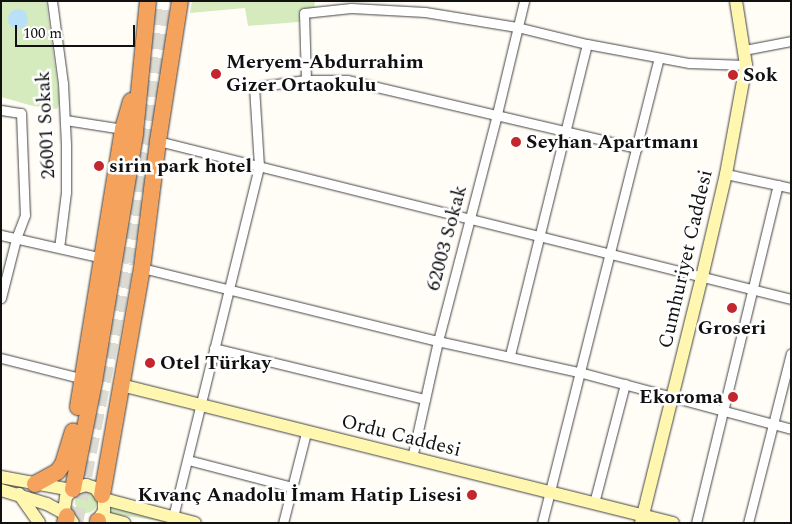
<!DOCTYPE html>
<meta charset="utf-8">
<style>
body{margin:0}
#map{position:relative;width:792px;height:524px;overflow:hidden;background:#fffdf5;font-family:Spectral,serif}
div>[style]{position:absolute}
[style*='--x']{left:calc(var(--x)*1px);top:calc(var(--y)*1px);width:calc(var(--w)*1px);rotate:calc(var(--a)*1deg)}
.green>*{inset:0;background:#d5ebbd}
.round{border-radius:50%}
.water>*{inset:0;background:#b9e0f7}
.highway-tunnel>*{height:16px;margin-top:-8px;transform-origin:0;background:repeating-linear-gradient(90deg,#dbdad3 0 16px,transparent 0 24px)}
.roads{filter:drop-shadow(0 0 1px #444) drop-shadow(0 0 1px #444)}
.street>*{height:9px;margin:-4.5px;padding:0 4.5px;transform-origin:4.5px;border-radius:4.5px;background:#fff}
.secondary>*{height:12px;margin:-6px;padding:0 6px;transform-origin:6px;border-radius:6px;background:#fff6b0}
.highway>*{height:16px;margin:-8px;padding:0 8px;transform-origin:8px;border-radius:8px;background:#f5a25d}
.dots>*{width:14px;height:14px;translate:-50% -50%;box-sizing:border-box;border:2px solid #fff;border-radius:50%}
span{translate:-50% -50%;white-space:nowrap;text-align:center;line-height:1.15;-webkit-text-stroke:5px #fff;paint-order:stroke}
.poi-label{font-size:20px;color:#111;font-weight:700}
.left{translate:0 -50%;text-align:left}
.right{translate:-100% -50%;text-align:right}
.street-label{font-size:20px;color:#111}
.frame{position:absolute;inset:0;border:2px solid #111;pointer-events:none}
.scale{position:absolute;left:15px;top:25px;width:120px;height:22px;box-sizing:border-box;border:2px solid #111;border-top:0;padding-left:6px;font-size:15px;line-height:18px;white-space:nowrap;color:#111;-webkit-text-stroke:4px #fff;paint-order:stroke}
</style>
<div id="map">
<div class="green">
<div style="clip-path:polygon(1px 1px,46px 1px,60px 103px,57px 109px,33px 106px,1px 97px)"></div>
<div style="clip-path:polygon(192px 1px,315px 1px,314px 13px,299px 22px,248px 26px,245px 8px,190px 13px)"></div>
<div class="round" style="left:75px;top:491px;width:22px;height:22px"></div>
<div style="clip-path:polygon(110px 503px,138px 515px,173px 523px,107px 513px)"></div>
</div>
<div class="water">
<div class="round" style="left:8px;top:9px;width:20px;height:20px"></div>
</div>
<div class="highway-tunnel">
<div style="--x:75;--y:523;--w:265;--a:-78.9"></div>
<div style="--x:126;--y:263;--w:265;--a:-82"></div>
</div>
<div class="roads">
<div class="street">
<div style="--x:52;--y:1;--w:83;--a:82.4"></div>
<div style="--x:63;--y:83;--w:62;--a:87.2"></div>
<div style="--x:66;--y:145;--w:47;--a:90"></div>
<div style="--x:66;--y:192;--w:56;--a:97.1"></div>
<div style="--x:744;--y:50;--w:48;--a:-10.8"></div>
<div style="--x:306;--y:80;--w:67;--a:-91.7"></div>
<div style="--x:304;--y:13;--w:47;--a:-6.1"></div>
<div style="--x:351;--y:8;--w:74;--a:3.1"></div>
<div style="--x:425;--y:12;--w:93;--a:9.3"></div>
<div style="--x:517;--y:27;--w:72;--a:13.7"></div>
<div style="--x:587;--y:44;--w:104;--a:10.6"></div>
<div style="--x:689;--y:63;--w:57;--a:2"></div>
<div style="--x:1;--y:110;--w:20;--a:9"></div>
<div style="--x:21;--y:113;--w:102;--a:87.8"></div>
<div style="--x:25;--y:215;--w:26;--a:111"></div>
<div style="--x:16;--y:239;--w:61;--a:104.3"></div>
<div style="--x:65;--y:120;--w:59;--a:8.8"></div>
<div style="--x:158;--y:141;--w:652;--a:14.01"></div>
<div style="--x:726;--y:174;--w:66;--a:12.2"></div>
<div style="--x:1;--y:235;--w:105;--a:12.7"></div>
<div style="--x:142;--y:268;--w:309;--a:13.9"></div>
<div style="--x:442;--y:342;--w:140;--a:12.4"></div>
<div style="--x:579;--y:372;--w:220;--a:15"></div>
<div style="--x:214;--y:348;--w:217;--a:13.6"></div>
<div style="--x:510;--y:355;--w:320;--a:-76.1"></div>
<div style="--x:1;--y:358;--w:86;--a:14.2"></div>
<div style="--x:412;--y:458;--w:120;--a:-77.5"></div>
<div style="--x:438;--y:341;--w:230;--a:-75.4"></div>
<div style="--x:496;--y:118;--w:120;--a:-76.5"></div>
<div style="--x:188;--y:460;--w:107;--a:14.6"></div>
<div style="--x:594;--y:503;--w:123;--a:-75.4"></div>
<div style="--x:173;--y:517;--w:361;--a:-76.2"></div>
<div style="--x:259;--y:166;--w:79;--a:-93.6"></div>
<div style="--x:254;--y:87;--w:52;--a:-7.7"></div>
<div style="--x:306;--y:80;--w:41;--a:0"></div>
<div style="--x:347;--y:80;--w:298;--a:13.2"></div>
<div style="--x:283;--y:523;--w:93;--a:-75.7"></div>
<div style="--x:542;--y:523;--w:479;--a:-75.9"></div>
<div style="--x:696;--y:523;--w:348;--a:-76.4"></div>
<div style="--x:748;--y:523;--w:175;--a:-75.8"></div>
</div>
<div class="secondary">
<div style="--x:121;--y:385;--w:569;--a:14.04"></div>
<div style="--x:1;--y:477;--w:71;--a:10.5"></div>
<div style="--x:1;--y:490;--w:48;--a:16.9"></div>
<div style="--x:47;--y:504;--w:21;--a:28"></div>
<div style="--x:19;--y:494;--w:35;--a:55"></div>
<div style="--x:104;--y:499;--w:94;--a:14.8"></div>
<div style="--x:102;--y:517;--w:23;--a:15"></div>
<div style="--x:73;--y:523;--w:16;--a:-125"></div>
<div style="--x:64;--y:510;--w:13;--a:-81"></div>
<div style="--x:66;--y:497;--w:11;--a:-49"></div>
<div style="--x:73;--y:489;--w:14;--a:-17"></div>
<div style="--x:86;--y:485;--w:9;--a:18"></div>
<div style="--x:95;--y:488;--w:14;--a:51"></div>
<div style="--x:104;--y:499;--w:12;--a:90"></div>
<div style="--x:104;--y:511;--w:14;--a:124"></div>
<div style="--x:641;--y:523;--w:253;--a:-76.1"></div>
<div style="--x:702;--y:277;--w:106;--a:-76.9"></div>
<div style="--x:726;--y:174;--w:111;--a:-79.6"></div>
<div style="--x:746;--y:65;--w:65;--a:-98.9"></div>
</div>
<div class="highway">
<div style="--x:78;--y:407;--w:282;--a:-80.8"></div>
<div style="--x:123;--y:129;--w:29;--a:-74"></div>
<div style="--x:35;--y:484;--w:26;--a:-29"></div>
<div style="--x:58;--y:471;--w:9;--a:-54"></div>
<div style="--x:63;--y:464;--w:34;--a:-73"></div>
<div style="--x:73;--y:489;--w:109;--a:-78.9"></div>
<div style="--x:94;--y:382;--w:252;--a:-80.6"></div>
<div style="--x:135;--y:133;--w:133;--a:-84.4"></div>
<div style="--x:102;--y:495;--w:230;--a:-80"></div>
<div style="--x:142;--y:268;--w:128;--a:-82.8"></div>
<div style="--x:158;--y:141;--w:142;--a:-81.1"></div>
<div style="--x:65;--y:523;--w:7;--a:-74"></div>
<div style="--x:98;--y:523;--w:2;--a:-90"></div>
</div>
</div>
<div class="dots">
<div style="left:216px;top:74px;background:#c4262e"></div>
<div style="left:733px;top:75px;background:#c4262e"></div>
<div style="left:516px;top:142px;background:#c4262e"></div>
<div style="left:99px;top:166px;background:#c4262e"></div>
<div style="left:732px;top:308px;background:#c4262e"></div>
<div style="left:150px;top:363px;background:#c4262e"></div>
<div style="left:733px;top:397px;background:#c4262e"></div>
<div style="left:472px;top:495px;background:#c4262e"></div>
</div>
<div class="poi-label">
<span class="left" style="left:226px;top:74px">Meryem-Abdurrahim<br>Gizer Ortaokulu</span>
<span class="left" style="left:743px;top:75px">Sok</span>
<span class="left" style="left:526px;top:142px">Seyhan Apartmanı</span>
<span class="left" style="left:109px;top:166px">sirin park hotel</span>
<span style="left:732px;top:328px">Groseri</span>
<span class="left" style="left:160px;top:363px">Otel Türkay</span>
<span class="right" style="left:723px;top:397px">Ekoroma</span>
<span class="right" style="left:462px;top:495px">Kıvanç Anadolu İmam Hatip Lisesi</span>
</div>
<div class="street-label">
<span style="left:46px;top:125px;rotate:-93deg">26001 Sokak</span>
<span style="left:447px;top:238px;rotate:-75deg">62003 Sokak</span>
<span style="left:686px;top:259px;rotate:-77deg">Cumhuriyet Caddesi</span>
<span style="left:401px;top:436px;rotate:14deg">Ordu Caddesi</span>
</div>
<div class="frame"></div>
<div class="scale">100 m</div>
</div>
